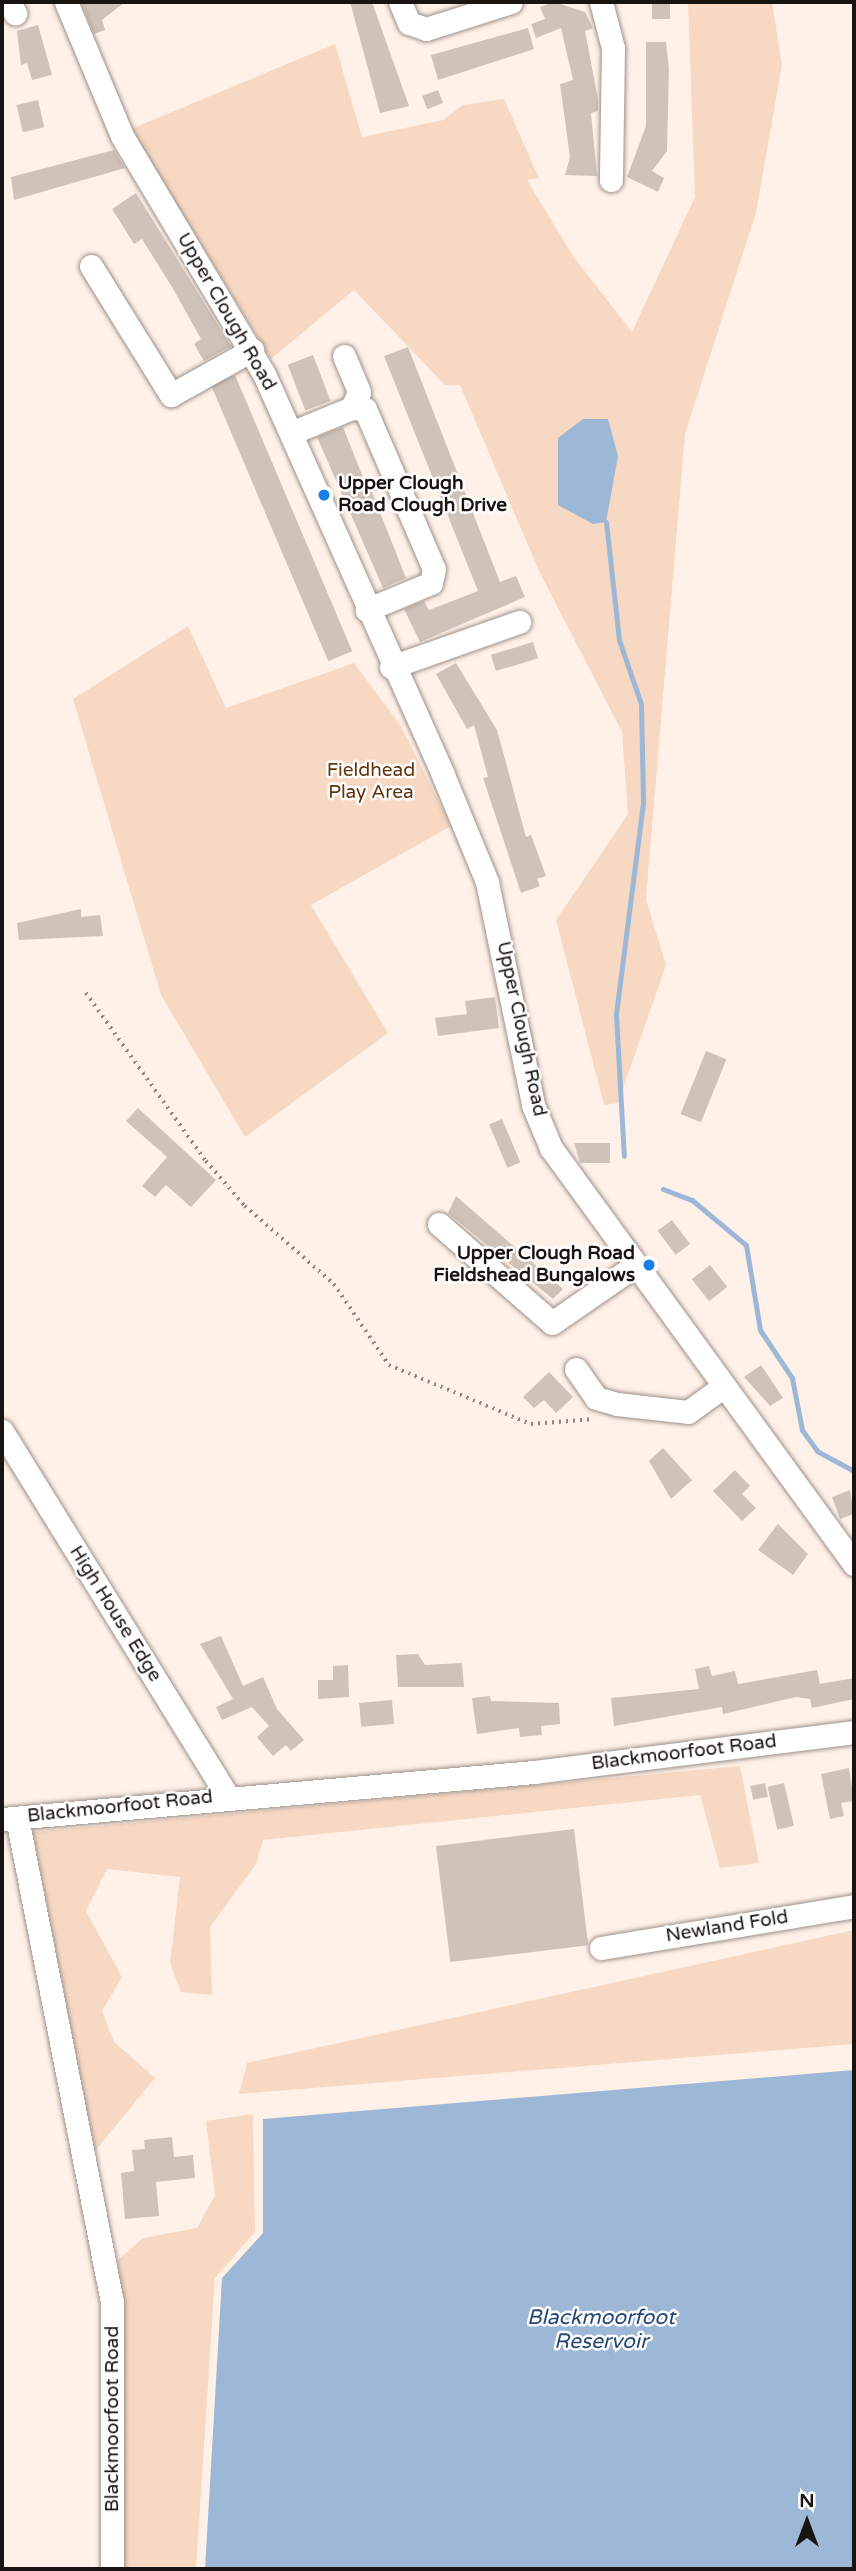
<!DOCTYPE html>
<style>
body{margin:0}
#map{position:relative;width:856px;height:2571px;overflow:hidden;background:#fff1e8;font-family:"Varela Round",sans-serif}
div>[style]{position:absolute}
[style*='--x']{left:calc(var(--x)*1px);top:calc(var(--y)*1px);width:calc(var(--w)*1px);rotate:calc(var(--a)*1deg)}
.green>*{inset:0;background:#f6d8c3}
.water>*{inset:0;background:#9db7d6}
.stream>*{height:5px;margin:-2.5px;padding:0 2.5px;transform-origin:2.5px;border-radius:2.5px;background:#9db7d6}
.building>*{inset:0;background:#cfc2b9;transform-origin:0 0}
.path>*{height:3.5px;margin-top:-1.75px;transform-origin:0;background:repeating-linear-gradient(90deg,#8f8680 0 2px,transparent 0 7px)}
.roads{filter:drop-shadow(0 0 2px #9d9189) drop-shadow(0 0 2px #9d9189)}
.minor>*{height:23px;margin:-11.5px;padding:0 11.5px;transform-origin:11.5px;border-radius:11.5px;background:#fff}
.dots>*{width:19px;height:19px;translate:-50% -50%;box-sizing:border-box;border:4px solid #fff;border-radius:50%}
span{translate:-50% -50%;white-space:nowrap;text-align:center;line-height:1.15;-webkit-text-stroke:5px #fff;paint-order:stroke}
.street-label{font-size:19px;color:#181411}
.poi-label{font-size:19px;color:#181411;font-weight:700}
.left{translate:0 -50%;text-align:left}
.right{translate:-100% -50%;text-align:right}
.park-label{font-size:19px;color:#62340c}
.water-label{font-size:21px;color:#264974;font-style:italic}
.frame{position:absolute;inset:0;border:4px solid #181411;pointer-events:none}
.north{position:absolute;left:772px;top:2487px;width:70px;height:70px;-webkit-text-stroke:5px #fff;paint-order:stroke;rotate:0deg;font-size:19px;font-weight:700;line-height:28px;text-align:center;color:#181411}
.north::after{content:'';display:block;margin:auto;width:24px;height:32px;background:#181411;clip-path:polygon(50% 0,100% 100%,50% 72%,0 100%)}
</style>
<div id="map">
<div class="green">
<div style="clip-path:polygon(688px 2px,772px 2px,782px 65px,756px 213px,685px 434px,646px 899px,666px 965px,618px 1103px,604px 1105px,556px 920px,628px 814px,622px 732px,539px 571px,460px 385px,445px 385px,354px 290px,271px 359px,131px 129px,335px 44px,362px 137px,443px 120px,463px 105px,504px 99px,539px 178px,527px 180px,573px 256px,632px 332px,695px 197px)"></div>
<div style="clip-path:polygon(188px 626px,226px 708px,354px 663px,401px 726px,451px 826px,311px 905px,388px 1033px,245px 1137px,161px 995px,73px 699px)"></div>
<div style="clip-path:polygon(740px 1766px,759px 1863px,720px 1868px,700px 1795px,263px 1840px,256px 1864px,210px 1927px,212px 1995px,181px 1992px,170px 1963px,180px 1877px,107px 1869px,86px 1911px,122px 1977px,102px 2011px,114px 2042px,155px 2078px,94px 2152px,33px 1832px)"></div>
<div style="clip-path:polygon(854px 1930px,854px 2044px,239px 2094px,247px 2063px)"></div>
<div style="clip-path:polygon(253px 2114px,255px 2232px,215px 2278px,196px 2569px,124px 2569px,118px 2260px,143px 2238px,197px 2228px,215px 2195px,206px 2121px)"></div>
</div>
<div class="water">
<div style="clip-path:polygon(583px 419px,608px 419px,618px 456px,606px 522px,593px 524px,558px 505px,558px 438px)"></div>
<div style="clip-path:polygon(854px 2070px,854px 2569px,205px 2569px,222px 2278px,263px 2233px,263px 2119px)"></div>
</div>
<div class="stream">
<div style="--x:606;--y:522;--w:119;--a:83.7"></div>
<div style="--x:619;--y:640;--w:68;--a:71"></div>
<div style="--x:641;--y:704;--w:99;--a:88.8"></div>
<div style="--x:643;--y:803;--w:214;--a:97.3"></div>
<div style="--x:616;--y:1015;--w:141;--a:86.8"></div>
<div style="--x:663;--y:1189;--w:31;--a:21"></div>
<div style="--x:692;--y:1200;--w:70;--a:39.8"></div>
<div style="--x:746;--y:1245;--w:86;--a:80.6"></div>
<div style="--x:760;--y:1330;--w:58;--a:56.3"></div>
<div style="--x:792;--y:1378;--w:53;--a:79.1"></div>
<div style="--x:802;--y:1430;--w:26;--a:54"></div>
<div style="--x:817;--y:1451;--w:42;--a:28.4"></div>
</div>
<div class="building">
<div style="clip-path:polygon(81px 2px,125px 2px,102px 20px,105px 30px,94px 34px)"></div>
<div style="clip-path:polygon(350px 2px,372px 2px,409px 106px,380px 113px)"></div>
<div style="clip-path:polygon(554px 2px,585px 12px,593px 28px,585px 31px,598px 99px,598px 111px,591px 113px,597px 176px,565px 175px,570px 157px,560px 84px,573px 80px,561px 28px,536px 38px,531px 24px,545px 19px,540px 7px)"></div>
<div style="left:652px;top:2px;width:18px;height:17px"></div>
<div style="clip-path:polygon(38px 25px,52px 75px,32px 80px,27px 63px,21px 65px,17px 31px)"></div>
<div style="clip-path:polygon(528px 28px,534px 49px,438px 80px,431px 55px)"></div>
<div style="clip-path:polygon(646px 42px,666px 42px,669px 69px,667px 151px,652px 171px,664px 178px,658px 192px,627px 177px,646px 126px)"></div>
<div style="left:438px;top:90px;width:14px;height:17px;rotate:69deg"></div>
<div style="left:38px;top:100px;width:28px;height:22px;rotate:77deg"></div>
<div style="clip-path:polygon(114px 150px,125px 168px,14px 200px,11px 177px)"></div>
<div style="clip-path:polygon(136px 193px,231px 346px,204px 361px,194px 344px,201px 339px,172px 287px,142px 239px,134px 244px,112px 209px)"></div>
<div style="clip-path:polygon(408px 347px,500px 582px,516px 576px,525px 597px,420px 642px,404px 609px,424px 601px,429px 610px,478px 591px,384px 356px)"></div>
<div style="left:313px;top:355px;width:49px;height:27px;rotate:69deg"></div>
<div style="left:235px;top:375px;width:300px;height:26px;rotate:67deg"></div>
<div style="clip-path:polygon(343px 427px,364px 480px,373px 477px,378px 490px,372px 492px,406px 578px,383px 588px,317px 437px)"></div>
<div style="left:533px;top:642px;width:17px;height:44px;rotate:73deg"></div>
<div style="clip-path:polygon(456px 663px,497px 730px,526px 837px,531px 835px,546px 876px,537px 879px,540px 886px,521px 893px,483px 778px,488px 777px,474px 725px,467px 729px,436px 674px)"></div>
<div style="clip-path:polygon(81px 909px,81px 917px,100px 915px,103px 936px,19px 940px,17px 923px)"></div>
<div style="clip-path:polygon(495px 997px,499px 1028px,438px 1036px,435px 1018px,467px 1014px,465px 1001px)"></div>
<div style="left:706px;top:1051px;width:22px;height:68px;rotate:22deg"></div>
<div style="clip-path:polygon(138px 1108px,216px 1180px,191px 1207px,166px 1185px,155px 1197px,142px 1186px,167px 1157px,126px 1121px)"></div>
<div style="left:502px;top:1119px;width:47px;height:14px;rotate:67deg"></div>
<div style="clip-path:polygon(574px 1143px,610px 1143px,610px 1163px,580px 1163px)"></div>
<div style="clip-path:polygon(456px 1196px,563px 1289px,553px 1299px,448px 1213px)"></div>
<div style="left:672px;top:1220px;width:30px;height:18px;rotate:53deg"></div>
<div style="left:710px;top:1265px;width:28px;height:23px;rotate:52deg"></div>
<div style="clip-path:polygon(761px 1365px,783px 1398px,770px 1406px,744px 1377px)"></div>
<div style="clip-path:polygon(549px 1372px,573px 1397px,556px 1413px,544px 1400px,534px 1408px,523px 1397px)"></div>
<div style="clip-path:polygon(663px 1448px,692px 1480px,671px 1499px,649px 1461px)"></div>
<div style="clip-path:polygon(735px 1470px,750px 1486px,742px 1494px,756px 1508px,742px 1521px,713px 1491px)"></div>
<div style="clip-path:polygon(850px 1490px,854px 1514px,840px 1519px,832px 1497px)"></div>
<div style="clip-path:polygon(778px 1524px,808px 1554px,793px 1575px,758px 1550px)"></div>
<div style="clip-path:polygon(221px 1636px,243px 1686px,263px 1677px,277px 1709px,304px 1740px,291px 1751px,286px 1745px,273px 1756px,257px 1737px,269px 1726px,252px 1707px,222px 1720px,216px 1707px,233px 1699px,200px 1644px)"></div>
<div style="clip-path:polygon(418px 1654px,425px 1665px,462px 1663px,464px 1687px,398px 1687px,396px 1655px)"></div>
<div style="clip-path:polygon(348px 1665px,349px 1697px,318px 1699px,318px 1680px,333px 1680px,333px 1666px)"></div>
<div style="clip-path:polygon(709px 1666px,712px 1676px,735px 1671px,738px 1684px,817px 1670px,820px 1684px,854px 1678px,854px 1699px,812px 1708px,810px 1699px,796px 1697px,723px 1714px,722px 1707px,614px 1726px,611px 1698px,699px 1689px,695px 1669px)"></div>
<div style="clip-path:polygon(490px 1696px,491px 1701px,559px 1703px,560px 1724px,541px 1726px,542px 1735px,520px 1737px,519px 1728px,477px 1734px,472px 1698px)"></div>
<div style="left:392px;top:1700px;width:24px;height:33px;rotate:85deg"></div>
<div style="clip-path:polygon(849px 1768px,854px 1801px,841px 1803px,844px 1816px,830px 1819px,821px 1774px)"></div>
<div style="left:765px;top:1783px;width:14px;height:15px;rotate:78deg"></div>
<div style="left:784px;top:1783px;width:44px;height:17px;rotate:77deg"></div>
<div style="left:574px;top:1829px;width:117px;height:139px;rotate:83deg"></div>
<div style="clip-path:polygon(172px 2137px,174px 2157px,193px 2155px,195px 2178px,156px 2182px,159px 2216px,125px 2219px,121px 2173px,134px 2171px,132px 2150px,145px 2149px,144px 2140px)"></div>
</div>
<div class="path">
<div style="--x:86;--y:993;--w:206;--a:54.5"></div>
<div style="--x:206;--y:1161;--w:60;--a:49.1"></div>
<div style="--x:245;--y:1206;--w:118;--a:41.2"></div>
<div style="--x:334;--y:1284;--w:98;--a:55.8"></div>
<div style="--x:389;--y:1365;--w:154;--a:22.6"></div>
<div style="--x:531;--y:1424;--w:63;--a:-4.5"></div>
</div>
<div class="roads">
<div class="minor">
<div style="--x:9;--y:2;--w:13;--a:61"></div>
<div style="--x:66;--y:2;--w:145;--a:67.3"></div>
<div style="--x:122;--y:136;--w:277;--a:59.2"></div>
<div style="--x:264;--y:374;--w:439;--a:65.9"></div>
<div style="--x:443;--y:775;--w:116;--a:67.6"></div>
<div style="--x:487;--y:882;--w:228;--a:78.3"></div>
<div style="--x:533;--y:1105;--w:47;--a:67.3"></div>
<div style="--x:551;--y:1148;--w:515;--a:53.93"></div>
<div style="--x:400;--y:2;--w:23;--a:67"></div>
<div style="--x:409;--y:23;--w:18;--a:19"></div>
<div style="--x:426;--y:29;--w:89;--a:-17.6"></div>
<div style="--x:601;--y:2;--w:48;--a:75.4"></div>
<div style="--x:613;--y:48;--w:132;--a:90.9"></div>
<div style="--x:91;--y:266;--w:152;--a:58.2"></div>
<div style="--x:171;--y:395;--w:93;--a:-29.1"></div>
<div style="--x:344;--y:356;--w:39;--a:67"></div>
<div style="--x:359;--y:392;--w:17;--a:114"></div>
<div style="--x:291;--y:433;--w:66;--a:-22.3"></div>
<div style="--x:352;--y:408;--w:13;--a:4"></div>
<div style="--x:365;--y:409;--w:174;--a:66.7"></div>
<div style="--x:434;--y:569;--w:14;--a:102"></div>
<div style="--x:431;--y:583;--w:70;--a:157.4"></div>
<div style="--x:391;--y:667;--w:136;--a:-19.4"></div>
<div style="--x:439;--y:1224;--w:150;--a:41.2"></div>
<div style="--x:552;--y:1323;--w:102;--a:-34.6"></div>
<div style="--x:576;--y:1369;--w:35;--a:55"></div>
<div style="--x:596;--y:1398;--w:22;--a:16"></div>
<div style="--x:617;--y:1404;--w:71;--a:6.4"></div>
<div style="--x:688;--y:1412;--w:44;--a:-35.8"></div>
<div style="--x:2;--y:1431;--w:430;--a:58.3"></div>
<div style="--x:17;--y:1818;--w:493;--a:78.9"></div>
<div style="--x:112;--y:2302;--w:267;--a:90"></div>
<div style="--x:2;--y:1819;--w:534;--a:-5.05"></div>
<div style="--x:534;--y:1772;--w:322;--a:-7.1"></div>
<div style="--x:601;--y:1948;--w:256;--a:-9.4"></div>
</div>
</div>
<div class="dots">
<div style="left:324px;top:495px;background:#197fe7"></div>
<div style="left:649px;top:1265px;background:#197fe7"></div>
</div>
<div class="street-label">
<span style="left:226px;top:312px;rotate:60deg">Upper Clough Road</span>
<span style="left:521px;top:1029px;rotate:78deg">Upper Clough Road</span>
<span style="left:115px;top:1614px;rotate:58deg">High House Edge</span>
<span style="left:684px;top:1753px;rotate:-7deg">Blackmoorfoot Road</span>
<span style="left:120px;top:1807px;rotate:-6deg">Blackmoorfoot Road</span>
<span style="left:727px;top:1927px;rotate:-9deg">Newland Fold</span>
<span style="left:113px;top:2419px;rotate:-90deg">Blackmoorfoot Road</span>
</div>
<div class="poi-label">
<span class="left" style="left:338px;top:495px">Upper Clough<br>Road Clough Drive</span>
<span class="right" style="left:635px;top:1265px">Upper Clough Road<br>Fieldshead Bungalows</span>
</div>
<div class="park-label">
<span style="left:371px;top:782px">Fieldhead<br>Play Area</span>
</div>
<div class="water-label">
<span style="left:601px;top:2330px">Blackmoorfoot<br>Reservoir</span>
</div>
<div class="frame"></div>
<div class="north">N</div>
</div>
